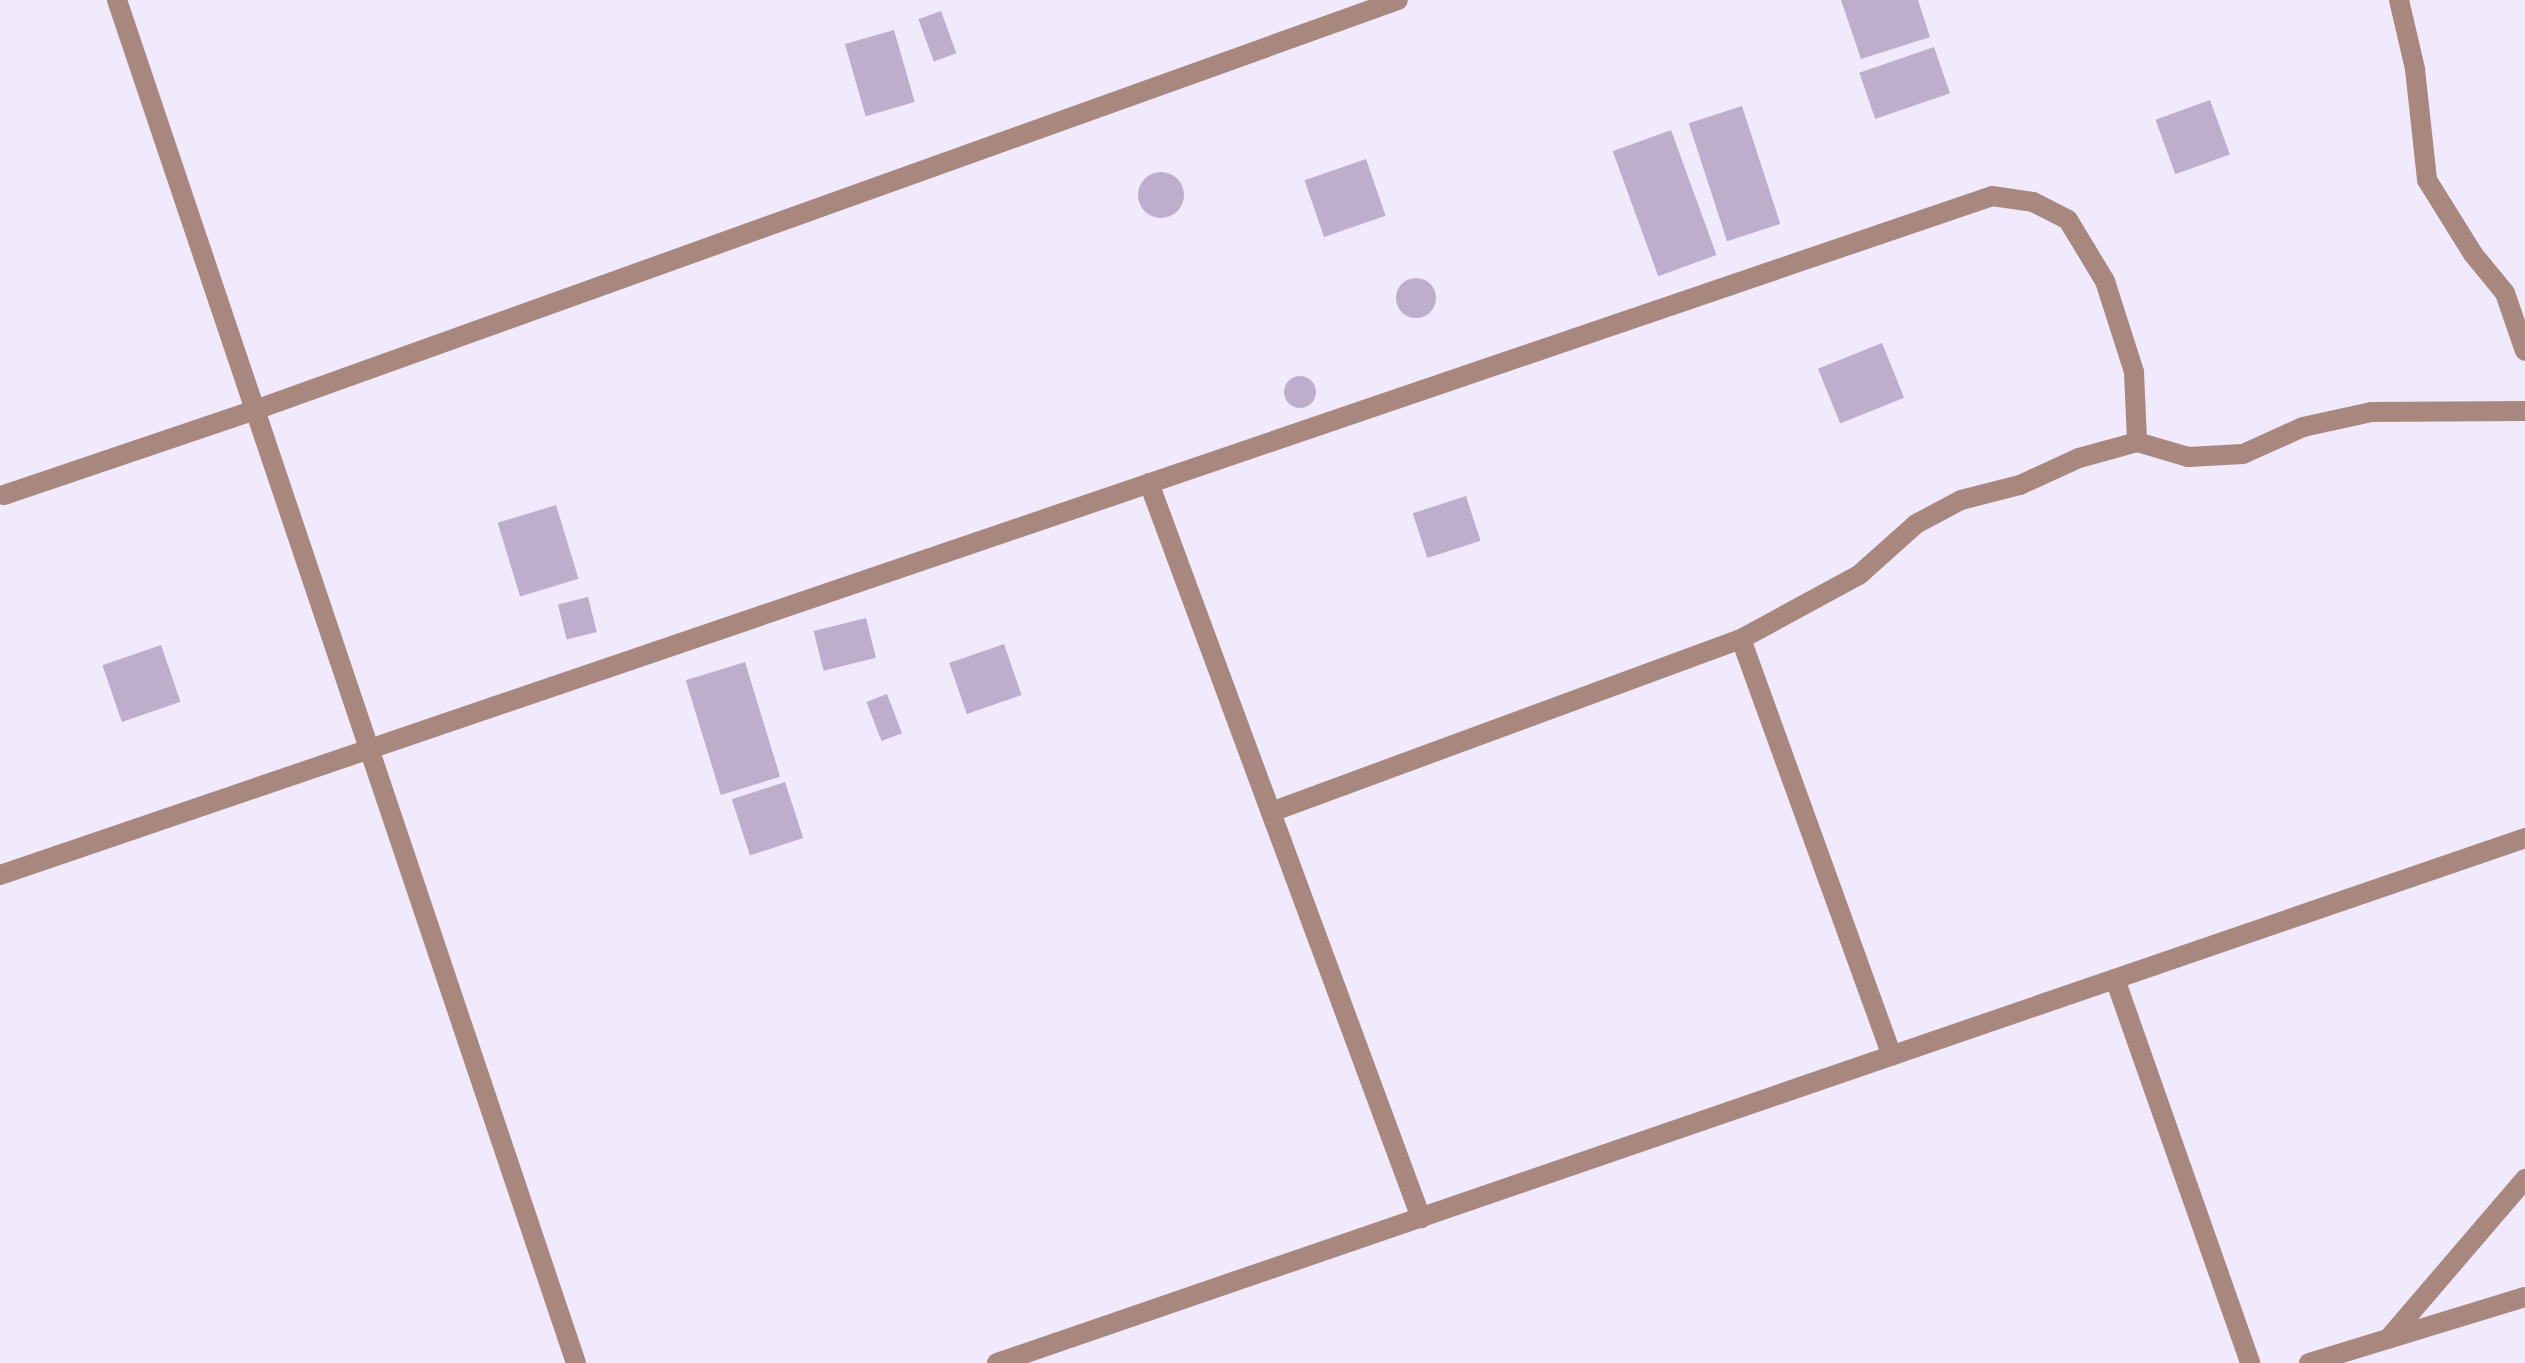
<!DOCTYPE html>
<style>
body{margin:0}
#map{position:relative;width:2525px;height:1363px;overflow:hidden;background:#f1e9fc;font-family:"Sofia Sans Condensed",sans-serif}
div>[style]{position:absolute}
[style*='--x']{left:calc(var(--x)*1px);top:calc(var(--y)*1px);width:calc(var(--w)*1px);rotate:calc(var(--a)*1deg)}
.building>*{inset:0;background:#bdafcc;transform-origin:0 0}
.round{border-radius:50%}
.minor>*{height:20px;margin:-10px;padding:0 10px;transform-origin:10px;border-radius:10px;background:#a8887e}
span{translate:-50% -50%;white-space:nowrap;text-align:center;line-height:1.15;-webkit-text-stroke:8px #fff;paint-order:stroke}
</style>
<div id="map">
<div class="building">
<div style="clip-path:polygon(1841px 0,1918px 0,1930px 37px,1861px 59px)"></div>
<div style="left:941px;top:11px;width:45px;height:24px;rotate:70deg"></div>
<div style="left:894px;top:30px;width:75px;height:51px;rotate:74deg"></div>
<div style="left:1934px;top:47px;width:49px;height:79px;rotate:71deg"></div>
<div style="left:2210px;top:100px;width:58px;height:58px;rotate:70deg"></div>
<div style="left:1742px;top:106px;width:124px;height:56px;rotate:72deg"></div>
<div style="left:1671px;top:130px;width:133px;height:62px;rotate:70deg"></div>
<div style="left:1366px;top:159px;width:60px;height:65px;rotate:71deg"></div>
<div class="round" style="left:1138px;top:172px;width:46px;height:46px"></div>
<div class="round" style="left:1396px;top:278px;width:40px;height:40px"></div>
<div style="left:1882px;top:343px;width:59px;height:69px;rotate:68deg"></div>
<div class="round" style="left:1284px;top:376px;width:32px;height:32px"></div>
<div style="left:1466px;top:496px;width:47px;height:56px;rotate:72deg"></div>
<div style="left:556px;top:505px;width:77px;height:61px;rotate:73deg"></div>
<div style="left:588px;top:597px;width:36px;height:31px;rotate:76deg"></div>
<div style="left:866px;top:618px;width:41px;height:54px;rotate:76deg"></div>
<div style="left:1004px;top:644px;width:54px;height:58px;rotate:71deg"></div>
<div style="left:161px;top:645px;width:60px;height:62px;rotate:71deg"></div>
<div style="left:745px;top:662px;width:120px;height:62px;rotate:73deg"></div>
<div style="left:887px;top:694px;width:42px;height:22px;rotate:69deg"></div>
<div style="left:785px;top:782px;width:59px;height:56px;rotate:72deg"></div>
</div>
<div class="minor">
<div style="--x:117;--y:0;--w:1438;--a:71.39"></div>
<div style="--x:2399;--y:0;--w:71;--a:76.9"></div>
<div style="--x:2415;--y:69;--w:112;--a:83.8"></div>
<div style="--x:2427;--y:180;--w:87;--a:58.1"></div>
<div style="--x:2473;--y:254;--w:50;--a:50.6"></div>
<div style="--x:2505;--y:293;--w:61;--a:71"></div>
<div style="--x:1149;--y:483;--w:784;--a:69.69"></div>
<div style="--x:4;--y:495;--w:265;--a:-18.7"></div>
<div style="--x:255;--y:410;--w:1214;--a:-19.73"></div>
<div style="--x:1741;--y:639;--w:443;--a:70.1"></div>
<div style="--x:1271;--y:812;--w:501;--a:-20.21"></div>
<div style="--x:1741;--y:639;--w:134;--a:-28.5"></div>
<div style="--x:1859;--y:575;--w:76;--a:-41.8"></div>
<div style="--x:1916;--y:524;--w:51;--a:-28.1"></div>
<div style="--x:1961;--y:500;--w:61;--a:-14.3"></div>
<div style="--x:2020;--y:485;--w:65;--a:-24.6"></div>
<div style="--x:2079;--y:458;--w:60;--a:-15.4"></div>
<div style="--x:2137;--y:442;--w:53;--a:16.4"></div>
<div style="--x:2188;--y:457;--w:55;--a:-3.1"></div>
<div style="--x:2243;--y:454;--w:66;--a:-24.2"></div>
<div style="--x:2303;--y:427;--w:70;--a:-12.4"></div>
<div style="--x:2371;--y:412;--w:154;--a:-0.4"></div>
<div style="--x:0;--y:875;--w:2105;--a:-18.82"></div>
<div style="--x:1992;--y:196;--w:41;--a:8.3"></div>
<div style="--x:2033;--y:202;--w:39;--a:27"></div>
<div style="--x:2068;--y:220;--w:71;--a:58.8"></div>
<div style="--x:2105;--y:281;--w:96;--a:72.3"></div>
<div style="--x:2134;--y:372;--w:70;--a:87.5"></div>
<div style="--x:2115;--y:979;--w:407;--a:70.6"></div>
<div style="--x:2388;--y:1339;--w:211;--a:-49.4"></div>
<div style="--x:997;--y:1363;--w:1616;--a:-18.96"></div>
<div style="--x:2309;--y:1363;--w:226;--a:-17"></div>
</div>
</div>
